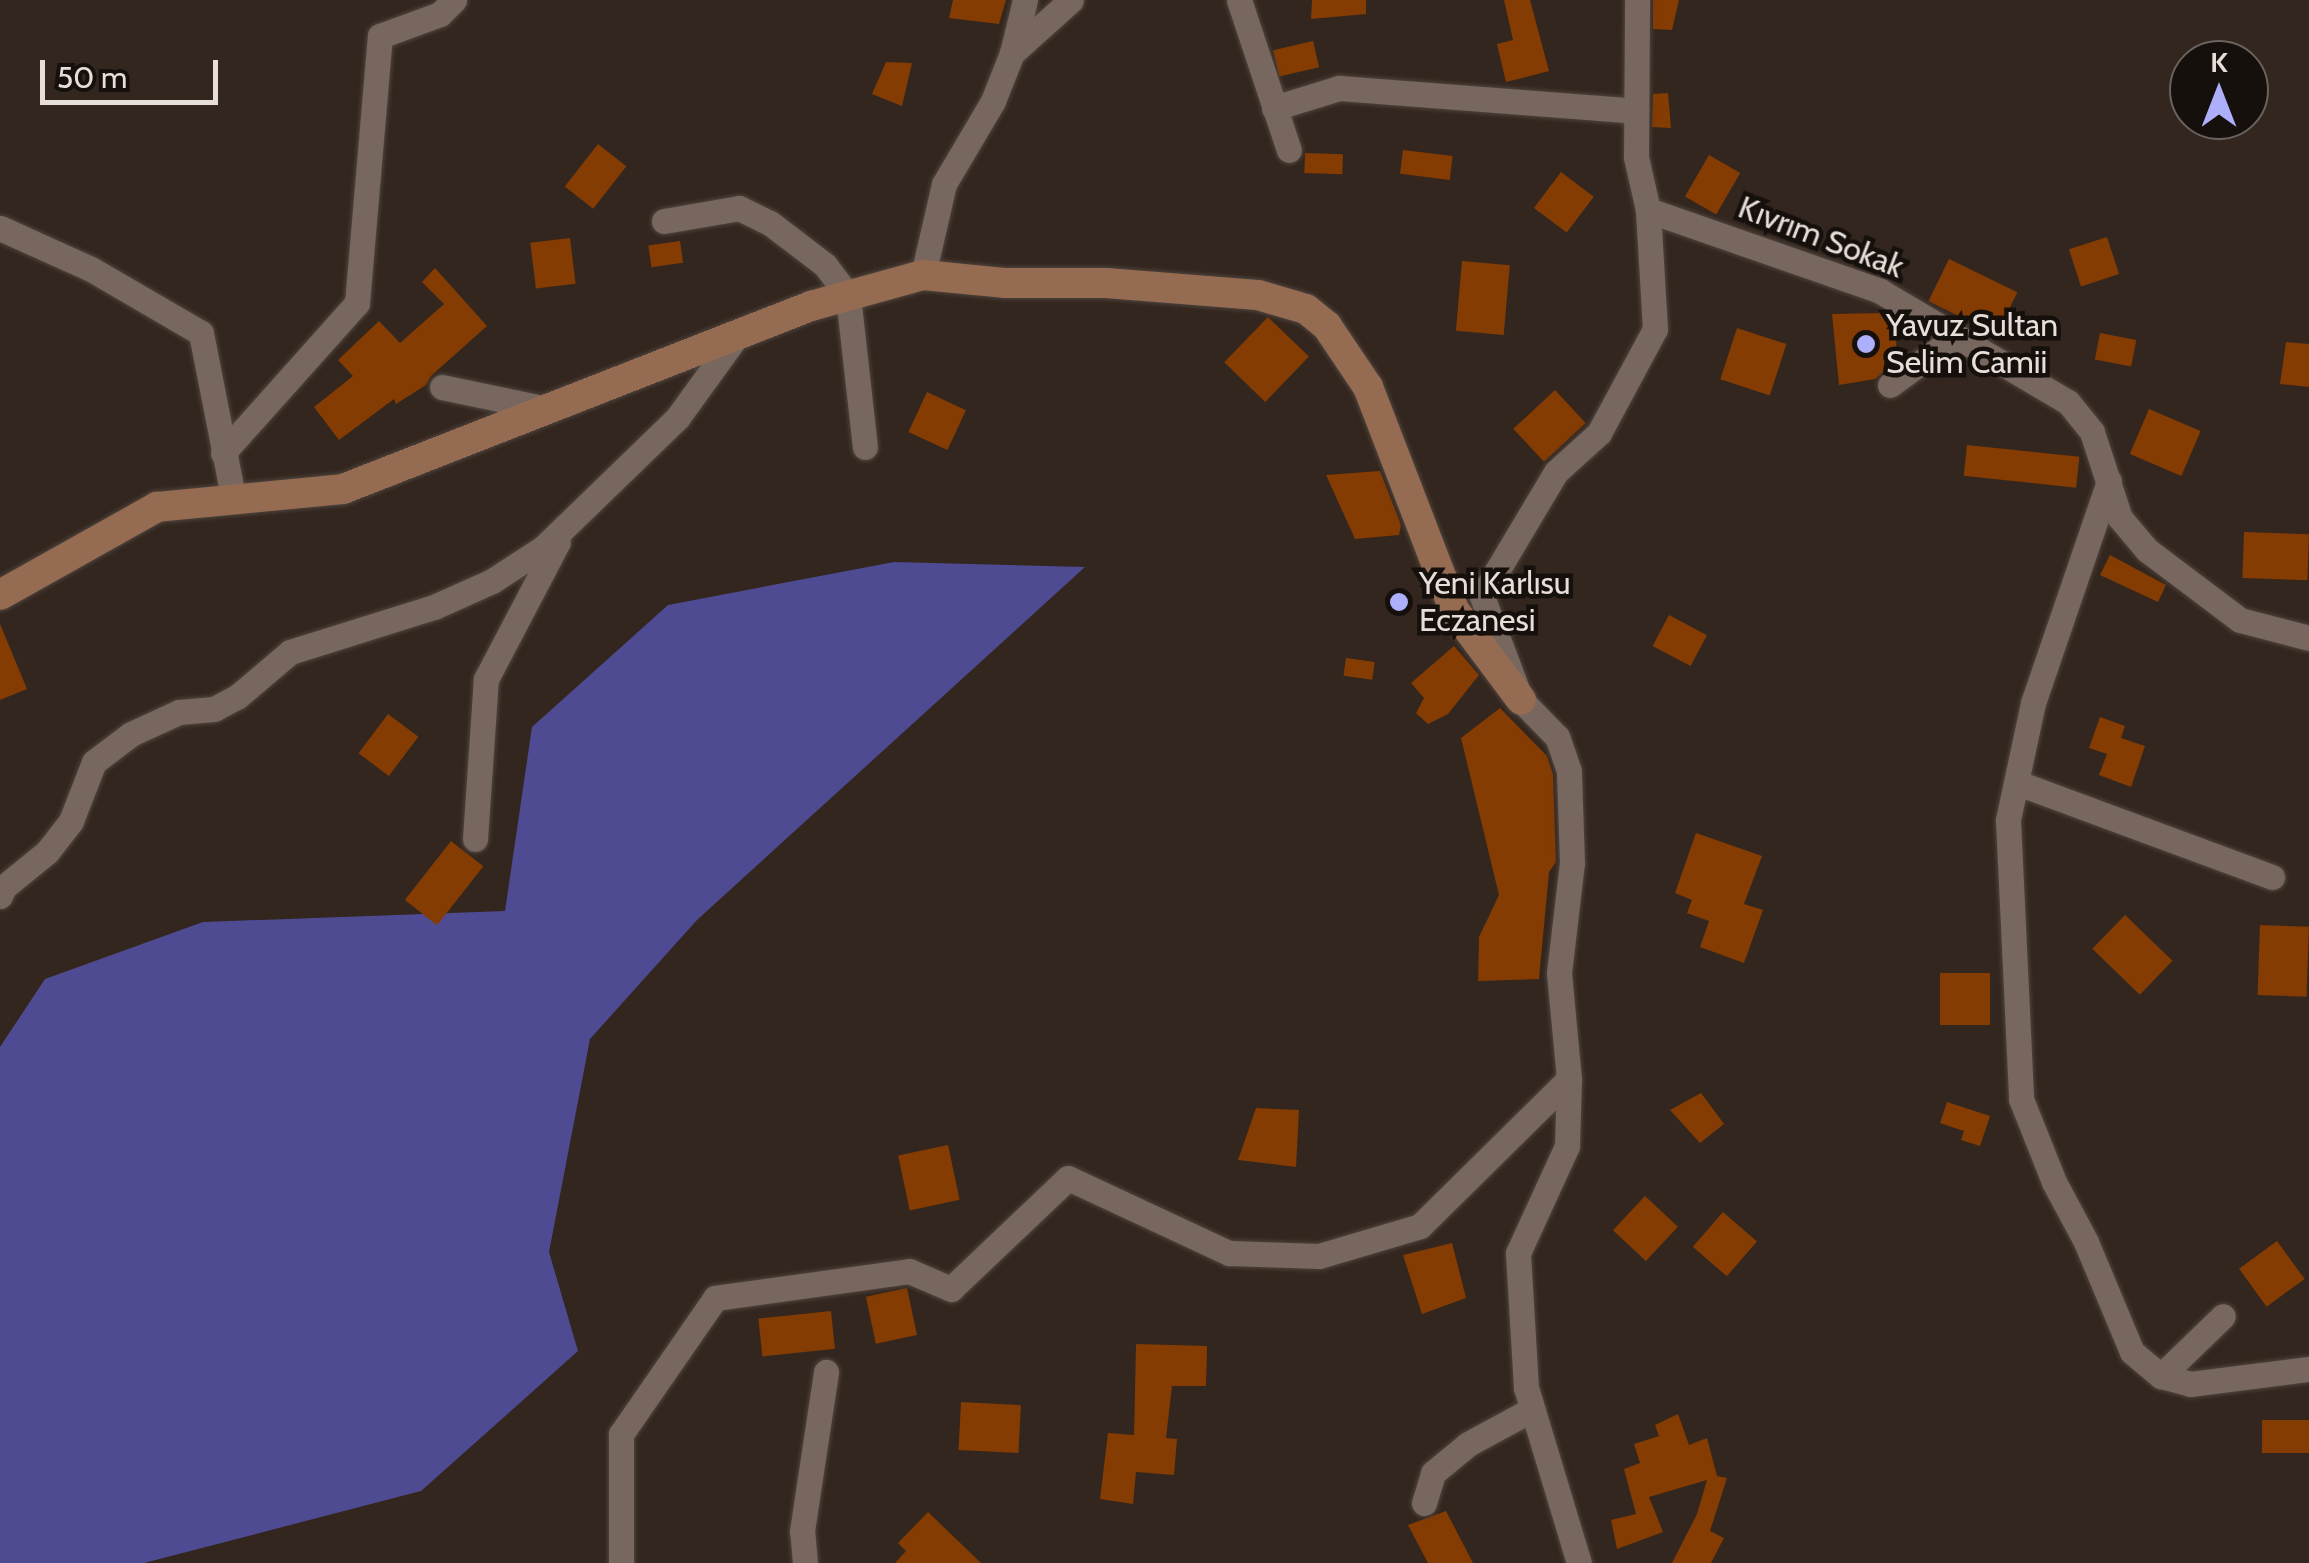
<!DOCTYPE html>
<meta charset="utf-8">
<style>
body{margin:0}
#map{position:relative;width:2309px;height:1563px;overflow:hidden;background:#33261e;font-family:Cabin,sans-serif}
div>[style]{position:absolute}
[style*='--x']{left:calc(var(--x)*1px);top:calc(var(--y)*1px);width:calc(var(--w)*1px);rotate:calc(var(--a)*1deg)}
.forest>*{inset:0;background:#4e4b93}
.building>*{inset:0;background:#843c03;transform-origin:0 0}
.roads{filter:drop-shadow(0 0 2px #4f443e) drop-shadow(0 0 2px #4f443e)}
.street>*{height:25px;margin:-12.5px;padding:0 12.5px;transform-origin:12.5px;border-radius:12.5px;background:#77675e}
.secondary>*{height:30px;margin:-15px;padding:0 15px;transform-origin:15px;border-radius:15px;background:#956c52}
.dots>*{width:28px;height:28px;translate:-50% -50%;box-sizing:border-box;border:5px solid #16100d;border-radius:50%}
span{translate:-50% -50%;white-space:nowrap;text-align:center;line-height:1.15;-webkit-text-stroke:9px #16100d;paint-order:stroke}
.street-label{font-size:32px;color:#e7ded9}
.poi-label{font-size:32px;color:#e7ded9}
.left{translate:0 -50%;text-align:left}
.north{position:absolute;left:2169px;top:40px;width:100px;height:100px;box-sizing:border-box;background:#16100d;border:2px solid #6a625f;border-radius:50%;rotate:0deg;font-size:28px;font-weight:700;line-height:40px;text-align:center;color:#e7ded9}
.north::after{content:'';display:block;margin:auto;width:35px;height:45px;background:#adaffb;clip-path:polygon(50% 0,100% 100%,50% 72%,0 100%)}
.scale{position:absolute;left:40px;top:60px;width:178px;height:45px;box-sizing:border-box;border:5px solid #e7ded9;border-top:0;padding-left:12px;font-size:30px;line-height:35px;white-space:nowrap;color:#e7ded9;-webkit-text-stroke:8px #16100d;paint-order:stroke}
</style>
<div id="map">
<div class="forest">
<div style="clip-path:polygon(894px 562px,1085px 567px,697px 920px,590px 1039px,549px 1252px,578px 1351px,421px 1491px,144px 1563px,0 1563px,0 1047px,45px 979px,203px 922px,505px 911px,532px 727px,668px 605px)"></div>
</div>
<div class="building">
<div style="clip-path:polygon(953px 0,1006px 0,999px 24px,949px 18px)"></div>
<div style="clip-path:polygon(1312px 0,1366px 0,1366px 14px,1311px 19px)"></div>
<div style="clip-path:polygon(1504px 0,1530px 0,1549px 71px,1506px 82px,1497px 44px,1513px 40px)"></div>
<div style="clip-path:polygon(1653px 0,1679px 0,1672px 30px,1653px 29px)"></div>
<div style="left:1313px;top:41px;width:27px;height:41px;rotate:77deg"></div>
<div style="clip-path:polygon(886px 62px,912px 63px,902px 106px,872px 94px)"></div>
<div style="clip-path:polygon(1668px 93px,1671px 128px,1652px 127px,1653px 94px)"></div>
<div style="left:598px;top:144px;width:36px;height:54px;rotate:38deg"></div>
<div style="left:1403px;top:150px;width:50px;height:24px;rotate:7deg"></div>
<div style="left:1305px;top:153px;width:38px;height:20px;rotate:2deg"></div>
<div style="left:1709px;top:155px;width:36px;height:48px;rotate:30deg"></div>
<div style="left:1561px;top:172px;width:41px;height:45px;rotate:37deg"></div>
<div style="left:2107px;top:237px;width:39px;height:40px;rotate:72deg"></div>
<div style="left:570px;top:238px;width:46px;height:40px;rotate:83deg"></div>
<div style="left:680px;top:241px;width:22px;height:32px;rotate:82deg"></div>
<div style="left:1949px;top:259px;width:76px;height:47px;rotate:26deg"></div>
<div style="left:1462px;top:261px;width:48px;height:70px;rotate:5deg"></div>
<div style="clip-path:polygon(435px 268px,487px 326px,431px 376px,426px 385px,396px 404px,394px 399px,339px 440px,314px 407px,353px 376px,338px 360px,379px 321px,400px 343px,444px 304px,422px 282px)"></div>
<div style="clip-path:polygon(1884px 313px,1895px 319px,1897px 360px,1875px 379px,1839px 385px,1832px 314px)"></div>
<div style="left:1268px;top:317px;width:57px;height:63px;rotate:44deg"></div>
<div style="left:1737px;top:328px;width:52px;height:54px;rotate:18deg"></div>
<div style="left:2100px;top:333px;width:37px;height:27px;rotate:11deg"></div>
<div style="clip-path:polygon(2286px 342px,2309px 344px,2309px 387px,2280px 384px)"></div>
<div style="left:1555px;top:390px;width:45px;height:57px;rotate:47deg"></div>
<div style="left:927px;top:392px;width:43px;height:44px;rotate:25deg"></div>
<div style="left:2149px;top:409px;width:56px;height:49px;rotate:23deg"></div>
<div style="left:1967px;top:445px;width:113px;height:31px;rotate:6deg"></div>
<div style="clip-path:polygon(1380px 471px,1401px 525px,1399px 535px,1355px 539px,1326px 475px)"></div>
<div style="left:2244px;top:532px;width:65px;height:46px;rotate:2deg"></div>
<div style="clip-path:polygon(2110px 555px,2166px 585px,2158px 602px,2100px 575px)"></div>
<div style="left:1669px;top:615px;width:43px;height:35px;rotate:28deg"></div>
<div style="clip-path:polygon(0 624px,27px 689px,0 700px)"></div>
<div style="clip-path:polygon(1454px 646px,1479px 675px,1448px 714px,1428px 724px,1416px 713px,1424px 698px,1411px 683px)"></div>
<div style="left:1346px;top:658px;width:29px;height:18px;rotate:8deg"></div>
<div style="clip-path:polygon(1500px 708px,1547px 756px,1553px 774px,1556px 862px,1549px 872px,1539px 979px,1478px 981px,1479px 937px,1499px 895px,1461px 738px)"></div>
<div style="left:388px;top:714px;width:38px;height:49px;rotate:37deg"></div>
<div style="clip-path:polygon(2100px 717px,2125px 726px,2121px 738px,2145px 746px,2131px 787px,2099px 775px,2107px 754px,2089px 748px)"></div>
<div style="clip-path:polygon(1696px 833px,1762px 856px,1744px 904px,1763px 910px,1744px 963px,1700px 947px,1709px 921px,1687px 913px,1692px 900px,1675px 893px)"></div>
<div style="left:451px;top:841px;width:41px;height:75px;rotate:38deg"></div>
<div style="left:2125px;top:915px;width:66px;height:47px;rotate:44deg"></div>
<div style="left:2260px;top:925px;width:49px;height:70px;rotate:2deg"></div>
<div style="left:1940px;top:973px;width:50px;height:52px"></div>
<div style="clip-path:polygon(1701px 1093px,1724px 1124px,1700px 1143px,1670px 1110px)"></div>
<div style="clip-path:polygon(1947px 1102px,1990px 1116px,1980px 1146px,1961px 1140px,1964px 1131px,1940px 1123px)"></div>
<div style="clip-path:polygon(1256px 1108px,1299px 1110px,1296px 1167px,1238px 1160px)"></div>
<div style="left:948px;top:1145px;width:56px;height:51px;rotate:78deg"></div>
<div style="left:1645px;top:1196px;width:45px;height:47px;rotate:43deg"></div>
<div style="left:1723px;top:1212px;width:45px;height:46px;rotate:41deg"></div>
<div style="left:2277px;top:1241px;width:47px;height:47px;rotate:54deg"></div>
<div style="clip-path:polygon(1452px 1243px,1466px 1298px,1422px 1314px,1403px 1255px)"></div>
<div style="left:907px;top:1288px;width:48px;height:42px;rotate:78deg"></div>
<div style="left:831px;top:1311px;width:38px;height:73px;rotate:84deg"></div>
<div style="clip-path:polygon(1136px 1344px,1207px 1346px,1206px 1386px,1172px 1386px,1166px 1438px,1177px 1439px,1174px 1475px,1136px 1472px,1133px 1504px,1100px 1499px,1108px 1433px,1134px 1435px)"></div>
<div style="left:961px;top:1402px;width:60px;height:48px;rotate:3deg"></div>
<div style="clip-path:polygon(1678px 1414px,1689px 1445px,1707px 1438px,1717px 1476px,1727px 1478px,1710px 1531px,1724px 1538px,1711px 1563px,1672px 1563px,1697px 1514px,1707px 1480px,1649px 1497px,1663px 1532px,1617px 1549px,1611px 1520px,1636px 1514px,1624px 1469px,1640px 1463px,1634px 1444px,1659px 1436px,1655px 1425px)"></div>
<div style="left:2309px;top:1420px;width:33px;height:47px;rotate:90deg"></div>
<div style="clip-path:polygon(1446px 1511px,1473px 1563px,1428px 1563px,1408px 1525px)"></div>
<div style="clip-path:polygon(928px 1512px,981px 1563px,895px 1563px,906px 1551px,898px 1543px)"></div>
</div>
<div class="roads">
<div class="street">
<div style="--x:1239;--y:0;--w:158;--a:71.6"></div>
<div style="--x:1012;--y:53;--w:79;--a:-41.9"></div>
<div style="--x:1274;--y:108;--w:68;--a:-17.1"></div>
<div style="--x:1339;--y:88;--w:298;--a:4.4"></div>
<div style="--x:1648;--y:210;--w:246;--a:19.2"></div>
<div style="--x:1880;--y:291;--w:218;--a:30.6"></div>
<div style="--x:2068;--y:402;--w:38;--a:51"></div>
<div style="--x:2092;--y:432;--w:90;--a:72"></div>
<div style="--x:2120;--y:518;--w:42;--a:49.8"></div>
<div style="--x:2147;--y:550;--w:116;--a:37"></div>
<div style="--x:2240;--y:620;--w:71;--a:14.6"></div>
<div style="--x:664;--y:221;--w:76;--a:-9.8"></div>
<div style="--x:739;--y:208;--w:34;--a:26"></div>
<div style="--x:770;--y:223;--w:69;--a:37.4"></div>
<div style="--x:825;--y:265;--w:39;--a:53"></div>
<div style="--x:848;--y:296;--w:152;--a:83.6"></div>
<div style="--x:0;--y:228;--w:100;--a:24.3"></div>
<div style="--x:91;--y:269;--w:127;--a:30.2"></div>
<div style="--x:201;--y:333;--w:171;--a:78.9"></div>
<div style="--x:923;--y:275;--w:93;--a:-77"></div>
<div style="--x:944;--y:184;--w:96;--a:-59.4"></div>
<div style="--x:993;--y:101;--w:52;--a:-68.4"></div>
<div style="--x:1012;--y:53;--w:55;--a:-76.2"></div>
<div style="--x:1890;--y:385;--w:79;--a:-36.3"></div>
<div style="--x:442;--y:387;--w:107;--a:11.8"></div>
<div style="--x:223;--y:453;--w:201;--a:-48.2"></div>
<div style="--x:357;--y:303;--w:268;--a:-85.1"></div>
<div style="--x:380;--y:36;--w:64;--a:-20.1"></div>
<div style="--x:440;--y:14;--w:20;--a:-45"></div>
<div style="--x:2109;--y:481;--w:235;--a:108.9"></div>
<div style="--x:2033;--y:703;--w:120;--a:102.1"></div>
<div style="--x:2008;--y:820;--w:279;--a:87.3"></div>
<div style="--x:2021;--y:1099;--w:89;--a:68.3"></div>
<div style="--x:2054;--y:1182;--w:68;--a:61.9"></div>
<div style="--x:2086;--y:1242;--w:119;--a:67.3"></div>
<div style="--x:2132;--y:1352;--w:38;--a:40"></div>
<div style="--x:2161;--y:1376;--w:30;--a:15"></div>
<div style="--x:2190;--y:1384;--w:120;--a:-7.2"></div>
<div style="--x:2018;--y:783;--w:271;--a:20.3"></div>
<div style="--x:475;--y:839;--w:160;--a:-86.1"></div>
<div style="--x:486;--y:679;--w:155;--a:-62.3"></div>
<div style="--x:0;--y:896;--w:10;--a:-66"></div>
<div style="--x:4;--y:887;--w:55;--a:-39.1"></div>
<div style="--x:47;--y:852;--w:39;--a:-52"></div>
<div style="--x:71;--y:821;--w:63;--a:-68.7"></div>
<div style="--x:94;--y:762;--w:46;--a:-37.1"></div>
<div style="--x:131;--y:734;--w:53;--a:-24.6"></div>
<div style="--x:179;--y:712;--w:35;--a:-5"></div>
<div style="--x:214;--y:709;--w:26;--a:-28"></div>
<div style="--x:237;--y:697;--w:70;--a:-40.3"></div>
<div style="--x:290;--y:652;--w:151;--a:-17.4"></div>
<div style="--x:434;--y:607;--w:64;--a:-24.1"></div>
<div style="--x:492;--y:581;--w:61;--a:-32.9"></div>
<div style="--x:543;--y:548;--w:188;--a:-44.1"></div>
<div style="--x:678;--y:417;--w:99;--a:-54.1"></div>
<div style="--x:2161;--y:1376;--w:86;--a:-44.1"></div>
<div style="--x:1424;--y:1503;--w:31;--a:-73"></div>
<div style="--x:1433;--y:1473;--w:45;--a:-39.6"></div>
<div style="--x:1468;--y:1444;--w:72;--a:-28.4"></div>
<div style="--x:621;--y:1563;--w:129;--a:-90"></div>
<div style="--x:621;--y:1434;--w:165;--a:-55.3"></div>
<div style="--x:715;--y:1298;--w:196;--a:-7.9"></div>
<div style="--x:909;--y:1271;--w:46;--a:23.2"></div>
<div style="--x:951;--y:1289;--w:161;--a:-43.5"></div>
<div style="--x:1068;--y:1178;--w:178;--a:25"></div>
<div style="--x:1229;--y:1253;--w:90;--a:1.9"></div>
<div style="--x:1319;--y:1256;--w:105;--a:-16.5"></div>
<div style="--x:1420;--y:1226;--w:209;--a:-44.6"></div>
<div style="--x:805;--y:1563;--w:32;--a:-95"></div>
<div style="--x:802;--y:1531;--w:161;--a:-81.4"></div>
<div style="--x:1579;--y:1563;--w:183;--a:-106.8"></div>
<div style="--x:1526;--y:1388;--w:135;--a:-93.4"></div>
<div style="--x:1518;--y:1253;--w:118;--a:-65.4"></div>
<div style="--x:1567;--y:1146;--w:67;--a:-88.3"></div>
<div style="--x:1569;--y:1079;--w:106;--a:-95.4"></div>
<div style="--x:1559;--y:973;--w:111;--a:-83.3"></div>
<div style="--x:1572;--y:863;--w:92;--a:-91.9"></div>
<div style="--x:1569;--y:771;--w:36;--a:-109"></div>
<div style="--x:1557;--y:737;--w:52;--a:-134.2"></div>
<div style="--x:1521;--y:700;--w:111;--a:-110.6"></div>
<div style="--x:1482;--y:596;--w:144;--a:-59.2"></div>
<div style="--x:1556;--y:472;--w:58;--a:-42.2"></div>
<div style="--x:1599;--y:433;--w:118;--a:-61.7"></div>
<div style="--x:1655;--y:329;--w:119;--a:-93.4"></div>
<div style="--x:1648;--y:210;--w:54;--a:-102.8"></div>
<div style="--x:1636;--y:157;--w:157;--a:-89.6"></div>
</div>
<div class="secondary">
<div style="--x:0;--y:595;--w:180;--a:-29.3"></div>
<div style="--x:157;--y:507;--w:187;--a:-5.5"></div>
<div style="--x:343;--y:489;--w:503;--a:-21.36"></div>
<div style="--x:811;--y:306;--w:116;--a:-15.5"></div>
<div style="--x:923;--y:275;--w:81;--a:5.6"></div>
<div style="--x:1004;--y:283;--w:102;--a:0"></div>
<div style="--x:1106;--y:283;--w:152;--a:4.5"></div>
<div style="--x:1258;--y:295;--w:50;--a:16.3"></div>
<div style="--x:1306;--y:309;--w:27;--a:39"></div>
<div style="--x:1327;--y:326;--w:73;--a:56.1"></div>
<div style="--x:1368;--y:387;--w:239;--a:68.9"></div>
<div style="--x:1454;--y:610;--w:112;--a:53.3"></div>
</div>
</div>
<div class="dots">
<div style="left:1866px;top:344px;background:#adaffb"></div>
<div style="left:1399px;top:602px;background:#adaffb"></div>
</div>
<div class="street-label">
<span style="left:1821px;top:237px;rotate:21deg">Kıvrım Sokak</span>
</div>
<div class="poi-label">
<span class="left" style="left:1886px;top:344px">Yavuz Sultan<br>Selim Camii</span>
<span class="left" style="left:1419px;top:602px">Yeni Karlısu<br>Eczanesi</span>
</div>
<div class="north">K</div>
<div class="scale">50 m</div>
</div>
